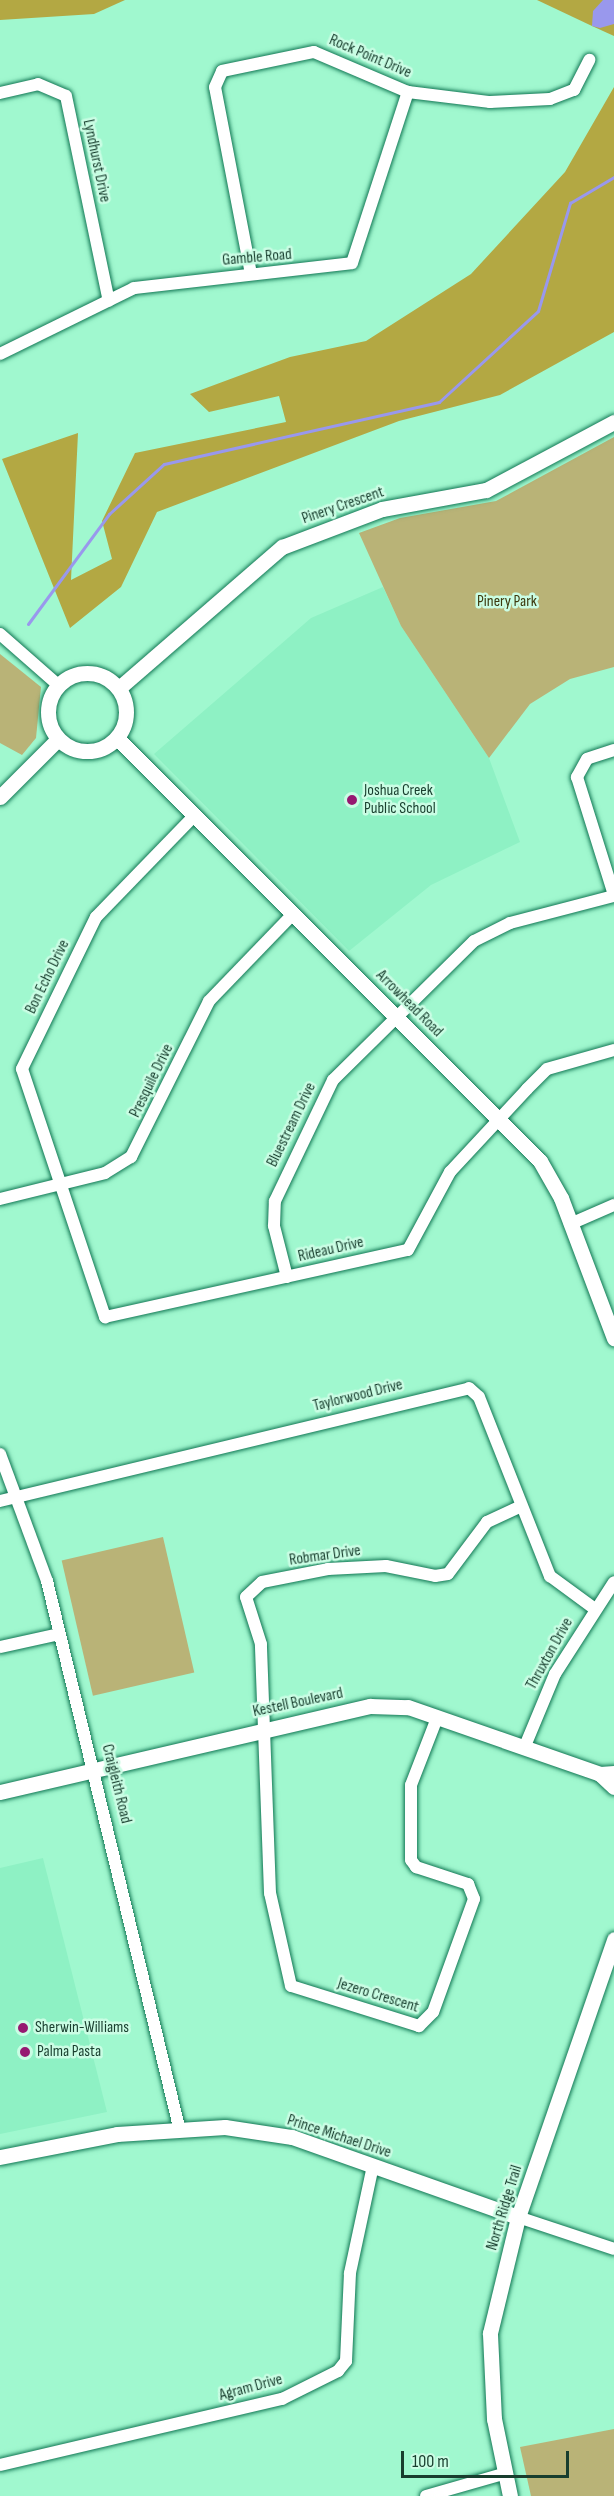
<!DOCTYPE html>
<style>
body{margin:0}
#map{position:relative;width:614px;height:2496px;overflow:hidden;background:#a0f8cf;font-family:"Sofia Sans Condensed",sans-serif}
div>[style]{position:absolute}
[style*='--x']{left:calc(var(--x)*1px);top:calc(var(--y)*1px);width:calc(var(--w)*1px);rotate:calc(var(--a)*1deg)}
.built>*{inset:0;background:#8ef1c4}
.green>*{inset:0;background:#b9b377;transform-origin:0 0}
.forest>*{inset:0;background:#b3a843}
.water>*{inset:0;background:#9998ed}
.stream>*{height:3px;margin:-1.5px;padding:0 1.5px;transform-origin:1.5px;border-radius:1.5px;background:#9998ed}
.roads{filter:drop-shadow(0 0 2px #117754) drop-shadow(0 0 2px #117754)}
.minor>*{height:12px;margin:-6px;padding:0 6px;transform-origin:6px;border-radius:6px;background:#fff}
.tertiary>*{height:15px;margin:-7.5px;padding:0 7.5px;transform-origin:7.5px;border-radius:7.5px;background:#fff}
.tertiary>.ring{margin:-7.5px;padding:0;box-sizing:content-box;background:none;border:15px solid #fff;border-radius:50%}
.dots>*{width:16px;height:16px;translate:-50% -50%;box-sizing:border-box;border:3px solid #cafde4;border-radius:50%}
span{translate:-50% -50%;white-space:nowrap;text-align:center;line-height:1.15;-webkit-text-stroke:5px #cafde4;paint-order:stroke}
.street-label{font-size:16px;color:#183e2e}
.park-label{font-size:16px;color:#3d380d}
.poi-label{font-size:16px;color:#183e2e}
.left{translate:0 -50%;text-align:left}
.scale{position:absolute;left:401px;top:2451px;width:168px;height:27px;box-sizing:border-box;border:3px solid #183e2e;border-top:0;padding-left:8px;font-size:18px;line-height:21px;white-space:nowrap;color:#183e2e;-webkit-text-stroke:4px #cafde4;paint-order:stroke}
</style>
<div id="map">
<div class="built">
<div style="clip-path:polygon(383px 587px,401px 626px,489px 758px,520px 842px,431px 885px,349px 951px,154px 754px,311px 618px)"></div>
<div style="clip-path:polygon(43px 1858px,107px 2112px,0 2134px,0 1868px)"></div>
</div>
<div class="green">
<div style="clip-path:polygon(614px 437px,614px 667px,570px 679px,530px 704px,489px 758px,401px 626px,359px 533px,400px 518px,496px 501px)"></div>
<div style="clip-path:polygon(0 654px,41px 687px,36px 738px,22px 755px,0 743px)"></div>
<div style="left:163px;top:1537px;width:139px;height:104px;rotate:77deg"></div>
<div style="clip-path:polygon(614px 2429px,614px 2496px,531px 2496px,520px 2447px)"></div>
</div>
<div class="forest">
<div style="clip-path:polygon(0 0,125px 0,94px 14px,0 20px)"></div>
<div style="clip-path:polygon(537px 0,614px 0,614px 36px,592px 26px)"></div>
<div style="clip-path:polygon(614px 87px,614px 332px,500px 395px,399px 421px,157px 512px,121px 587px,70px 628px,2px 459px,78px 433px,71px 580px,112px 559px,102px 521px,135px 453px,286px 422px,279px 396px,209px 412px,190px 394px,290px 357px,366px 341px,471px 274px,565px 172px)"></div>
</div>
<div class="water">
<div style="clip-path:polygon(603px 0,614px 0,614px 24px,600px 28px,592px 26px,593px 11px)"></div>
</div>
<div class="stream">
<div style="--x:28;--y:624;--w:137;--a:-53.6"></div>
<div style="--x:109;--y:514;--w:74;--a:-42.3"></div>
<div style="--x:164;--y:464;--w:282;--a:-12.7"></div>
<div style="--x:439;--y:402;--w:134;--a:-42.6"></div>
<div style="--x:538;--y:311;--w:113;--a:-73.5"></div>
<div style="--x:570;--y:203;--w:51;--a:-30.6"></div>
</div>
<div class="roads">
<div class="minor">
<div style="--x:0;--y:93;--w:39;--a:-13"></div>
<div style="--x:38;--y:84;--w:30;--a:23"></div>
<div style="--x:66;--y:96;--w:209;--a:78.2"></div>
<div style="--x:251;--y:274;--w:190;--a:-100.9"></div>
<div style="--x:215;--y:87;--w:17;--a:-66"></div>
<div style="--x:222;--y:71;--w:94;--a:-11.7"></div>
<div style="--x:314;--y:52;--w:102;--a:23.1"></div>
<div style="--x:408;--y:92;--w:83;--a:7"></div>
<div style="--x:490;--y:102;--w:60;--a:-2.9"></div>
<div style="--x:550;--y:99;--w:26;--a:-21"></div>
<div style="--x:574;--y:90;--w:34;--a:-63"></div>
<div style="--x:0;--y:354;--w:149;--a:-26.2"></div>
<div style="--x:134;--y:288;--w:219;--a:-6.5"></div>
<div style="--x:352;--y:263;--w:180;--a:-71.9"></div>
<div style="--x:0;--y:634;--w:77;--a:41.3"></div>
<div style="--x:614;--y:750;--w:28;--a:162"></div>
<div style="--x:587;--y:759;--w:21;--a:119"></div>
<div style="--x:577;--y:777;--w:124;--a:72.6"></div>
<div style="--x:195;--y:815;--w:142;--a:134.1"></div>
<div style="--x:96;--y:917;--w:169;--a:116"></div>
<div style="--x:22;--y:1069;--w:262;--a:71.5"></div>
<div style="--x:105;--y:1317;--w:310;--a:-12.5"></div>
<div style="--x:408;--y:1250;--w:89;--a:-61.7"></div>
<div style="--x:450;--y:1172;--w:113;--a:-47.1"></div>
<div style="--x:527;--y:1089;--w:28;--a:-45"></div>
<div style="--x:547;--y:1069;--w:70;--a:-15.8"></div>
<div style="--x:0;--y:1199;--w:108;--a:-13.9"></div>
<div style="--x:105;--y:1173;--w:31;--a:-32"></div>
<div style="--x:131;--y:1157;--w:174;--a:-63.4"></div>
<div style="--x:209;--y:1001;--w:121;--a:-46"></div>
<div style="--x:570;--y:1224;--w:48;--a:-23.4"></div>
<div style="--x:287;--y:1277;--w:53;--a:-104.3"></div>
<div style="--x:274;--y:1226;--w:25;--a:-88"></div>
<div style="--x:275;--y:1201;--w:134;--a:-64.4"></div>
<div style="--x:333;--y:1080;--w:198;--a:-44.6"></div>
<div style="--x:474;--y:941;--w:40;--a:-26.6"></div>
<div style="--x:510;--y:923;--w:107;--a:-14.6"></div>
<div style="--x:0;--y:1454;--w:135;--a:69.7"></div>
<div style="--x:47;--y:1581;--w:562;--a:76.41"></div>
<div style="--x:0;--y:1501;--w:482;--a:-13.5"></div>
<div style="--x:469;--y:1388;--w:13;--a:42"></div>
<div style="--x:479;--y:1397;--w:193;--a:68.4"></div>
<div style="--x:550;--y:1576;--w:56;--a:36.3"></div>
<div style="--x:0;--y:1647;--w:60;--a:-12.4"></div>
<div style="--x:437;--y:1718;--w:72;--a:111.2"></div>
<div style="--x:411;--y:1785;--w:75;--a:90"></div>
<div style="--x:411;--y:1860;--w:9;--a:54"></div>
<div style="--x:416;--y:1867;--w:55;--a:18.1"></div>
<div style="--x:468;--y:1884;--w:16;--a:68"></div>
<div style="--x:474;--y:1899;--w:120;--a:109.9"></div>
<div style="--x:433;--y:2012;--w:20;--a:135"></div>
<div style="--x:419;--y:2026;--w:134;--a:-162.6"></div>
<div style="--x:291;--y:1986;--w:95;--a:-102.7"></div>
<div style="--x:270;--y:1893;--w:249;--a:-92.1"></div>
<div style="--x:261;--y:1644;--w:49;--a:-107.7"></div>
<div style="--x:246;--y:1597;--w:22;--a:-43"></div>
<div style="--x:262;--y:1582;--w:67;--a:-11.1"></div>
<div style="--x:328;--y:1569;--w:58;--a:-3"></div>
<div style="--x:386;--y:1566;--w:50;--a:11.5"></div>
<div style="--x:435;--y:1576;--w:13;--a:-9"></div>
<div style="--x:448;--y:1574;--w:65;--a:-53.1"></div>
<div style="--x:487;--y:1522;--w:35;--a:-25"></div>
<div style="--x:525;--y:1746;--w:78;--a:-67.4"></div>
<div style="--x:555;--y:1674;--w:109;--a:-57.3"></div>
<div style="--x:518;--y:2217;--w:101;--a:18.4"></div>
<div style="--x:0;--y:2465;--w:290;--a:-13.2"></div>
<div style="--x:282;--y:2399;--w:63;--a:-26.6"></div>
<div style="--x:338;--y:2371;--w:13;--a:-51"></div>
<div style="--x:346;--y:2361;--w:88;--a:-87.4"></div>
<div style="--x:350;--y:2273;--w:109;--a:-77.9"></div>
<div style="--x:426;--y:2496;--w:80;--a:-15.9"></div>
</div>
<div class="tertiary">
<div class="ring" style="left:48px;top:673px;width:63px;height:63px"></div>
<div style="--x:119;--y:688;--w:216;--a:-40.9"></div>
<div style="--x:282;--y:547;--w:107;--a:-20.8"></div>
<div style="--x:382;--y:509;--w:106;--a:-10.4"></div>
<div style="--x:486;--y:490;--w:145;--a:-28"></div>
<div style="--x:117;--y:738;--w:598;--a:45"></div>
<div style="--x:540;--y:1161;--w:43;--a:60.4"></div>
<div style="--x:561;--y:1198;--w:150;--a:69.3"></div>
<div style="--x:0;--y:797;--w:82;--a:-45"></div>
<div style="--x:600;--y:1774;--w:19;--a:43"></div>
<div style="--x:0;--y:1792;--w:380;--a:-13.1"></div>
<div style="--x:370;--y:1706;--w:38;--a:2"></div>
<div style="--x:408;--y:1707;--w:203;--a:19.2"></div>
<div style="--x:600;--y:1774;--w:14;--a:-4"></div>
<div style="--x:0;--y:2157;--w:119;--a:-11.1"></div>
<div style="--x:117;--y:2134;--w:108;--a:-3.7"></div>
<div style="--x:225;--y:2127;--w:68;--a:8.5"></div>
<div style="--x:292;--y:2137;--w:240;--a:19.5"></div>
<div style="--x:510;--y:2496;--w:79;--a:-101.7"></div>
<div style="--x:494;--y:2419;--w:86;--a:-92.7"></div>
<div style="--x:490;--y:2333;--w:119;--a:-76.4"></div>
<div style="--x:518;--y:2217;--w:294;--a:-70.9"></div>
</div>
</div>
<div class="dots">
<div style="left:352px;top:800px;background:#961871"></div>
<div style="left:23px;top:2028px;background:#961871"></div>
<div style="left:25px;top:2052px;background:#961871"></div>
</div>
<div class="street-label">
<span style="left:370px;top:57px;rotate:23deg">Rock Point Drive</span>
<span style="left:96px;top:161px;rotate:78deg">Lyndhurst Drive</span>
<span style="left:257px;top:258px;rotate:-5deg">Gamble Road</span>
<span style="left:343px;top:506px;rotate:-19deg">Pinery Crescent</span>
<span style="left:48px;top:977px;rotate:-64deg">Bon Echo Drive</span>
<span style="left:409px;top:1004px;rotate:45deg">Arrowhead Road</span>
<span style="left:152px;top:1081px;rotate:-64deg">Presquile Drive</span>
<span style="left:292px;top:1125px;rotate:-64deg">Bluestream Drive</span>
<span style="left:331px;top:1250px;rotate:-13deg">Rideau Drive</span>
<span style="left:358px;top:1396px;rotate:-14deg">Taylorwood Drive</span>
<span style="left:325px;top:1556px;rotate:-8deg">Robmar Drive</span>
<span style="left:550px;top:1654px;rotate:-61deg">Thruxton Drive</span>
<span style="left:298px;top:1703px;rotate:-12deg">Kestell Boulevard</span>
<span style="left:116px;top:1784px;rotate:76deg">Craigleith Road</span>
<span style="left:378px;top:1996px;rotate:17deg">Jezero Crescent</span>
<span style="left:339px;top:2137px;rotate:18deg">Prince Michael Drive</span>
<span style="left:505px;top:2208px;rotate:-73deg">North Ridge Trail</span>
<span style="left:251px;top:2388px;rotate:-15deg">Agram Drive</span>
</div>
<div class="park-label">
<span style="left:507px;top:602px">Pinery Park</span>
</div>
<div class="poi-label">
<span class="left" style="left:364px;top:800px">Joshua Creek<br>Public School</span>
<span class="left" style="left:35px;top:2028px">Sherwin-Williams</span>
<span class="left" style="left:37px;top:2052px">Palma Pasta</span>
</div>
<div class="scale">100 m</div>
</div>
